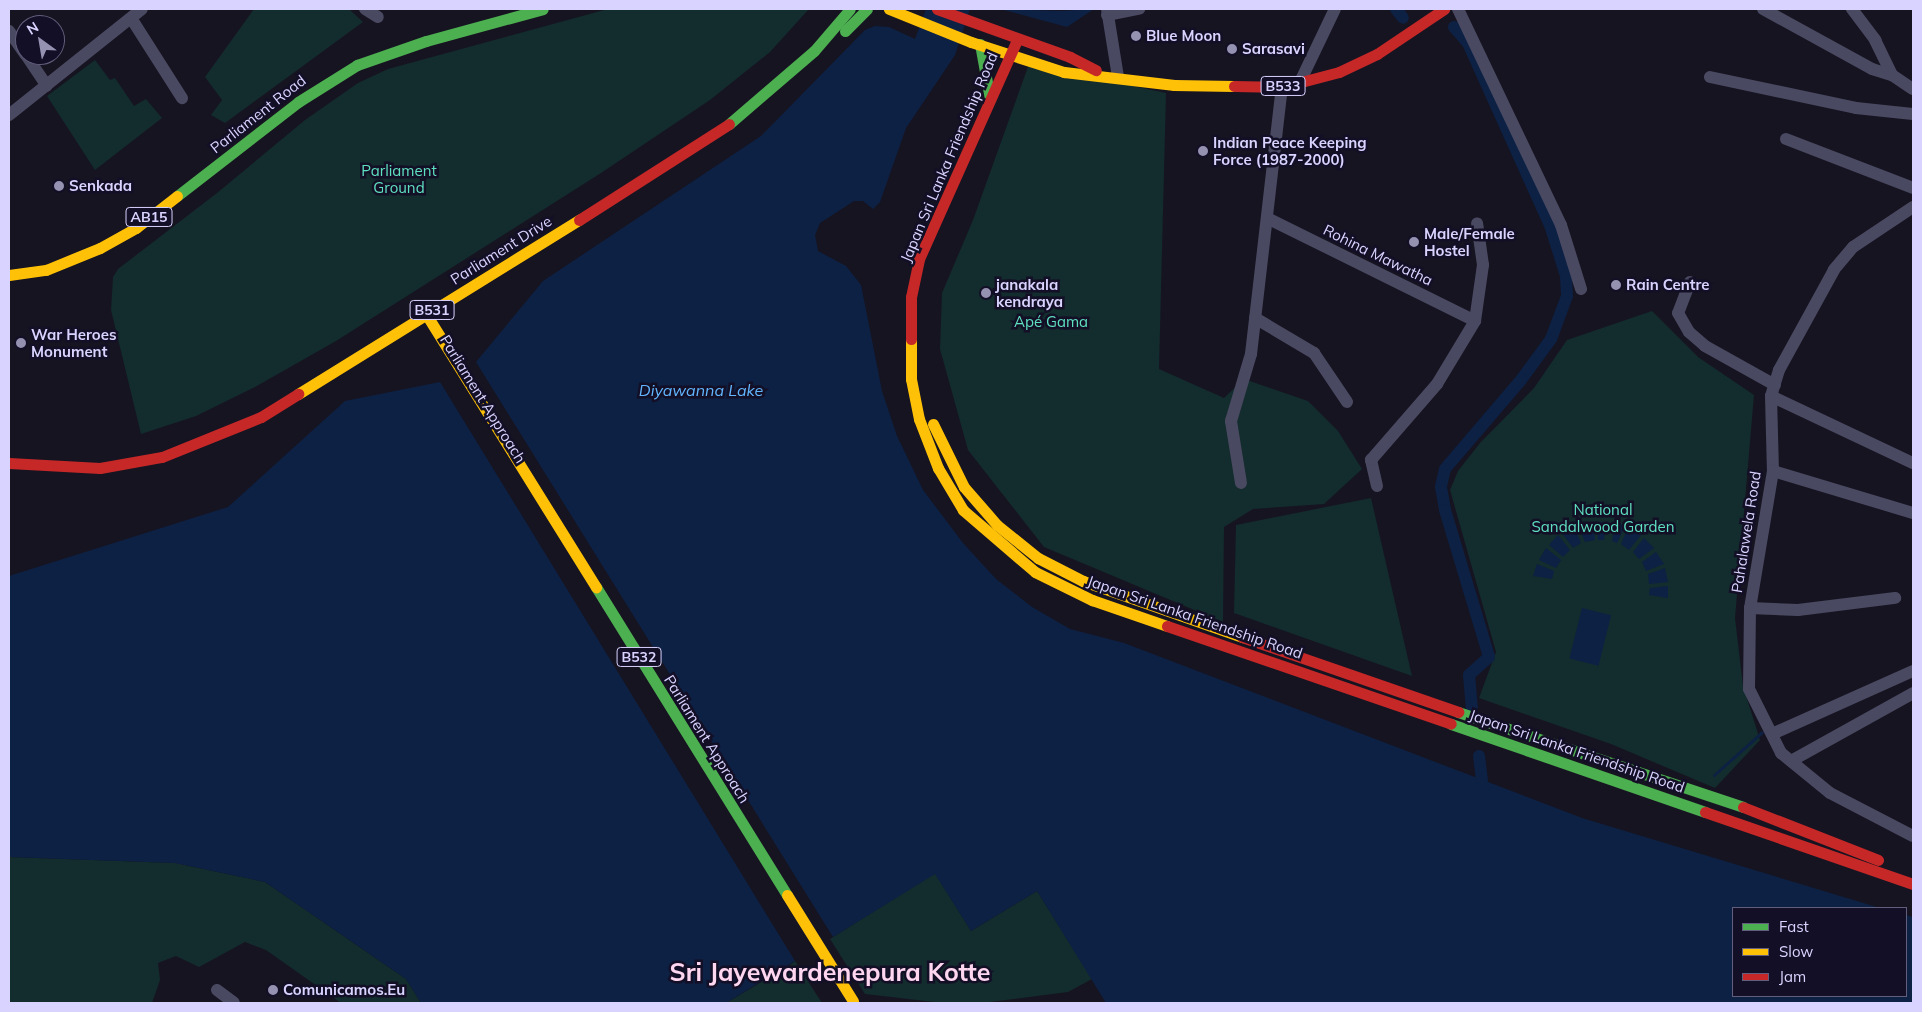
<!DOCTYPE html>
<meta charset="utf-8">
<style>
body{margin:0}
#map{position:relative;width:1922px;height:1012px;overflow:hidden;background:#161421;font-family:Mulish,sans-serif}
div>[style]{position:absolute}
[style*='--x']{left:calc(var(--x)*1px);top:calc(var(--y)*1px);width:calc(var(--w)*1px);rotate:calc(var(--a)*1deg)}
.green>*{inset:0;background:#132c2d}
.water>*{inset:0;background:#0d2144;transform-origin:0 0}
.stream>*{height:3px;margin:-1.5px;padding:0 1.5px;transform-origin:1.5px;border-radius:1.5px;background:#0d2144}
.canal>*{height:12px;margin:-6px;padding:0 6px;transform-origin:6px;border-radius:6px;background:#0d2144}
.street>*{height:12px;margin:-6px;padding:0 6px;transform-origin:6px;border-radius:6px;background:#4a4962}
.fast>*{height:11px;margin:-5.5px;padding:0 5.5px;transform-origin:5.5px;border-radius:5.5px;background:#4caf50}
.slow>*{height:11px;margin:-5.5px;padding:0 5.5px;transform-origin:5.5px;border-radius:5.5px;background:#ffc107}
.jam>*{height:11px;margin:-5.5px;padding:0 5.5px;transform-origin:5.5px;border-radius:5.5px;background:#c62828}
.dots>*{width:14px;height:14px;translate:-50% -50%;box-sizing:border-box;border:2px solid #130f26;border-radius:50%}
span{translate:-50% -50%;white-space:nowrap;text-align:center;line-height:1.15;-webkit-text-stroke:5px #130f26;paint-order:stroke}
.shield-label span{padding:1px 4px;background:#130f26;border:1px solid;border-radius:4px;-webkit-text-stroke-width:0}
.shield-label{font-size:14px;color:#d9d4ff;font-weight:700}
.poi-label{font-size:15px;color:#d9d4ff;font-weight:700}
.left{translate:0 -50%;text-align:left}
.street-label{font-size:15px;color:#d9d4ff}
.park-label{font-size:15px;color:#5fe0c0}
.water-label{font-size:16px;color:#62b6ff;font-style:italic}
.town-label{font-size:25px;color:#ffd6f0;font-weight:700}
.frame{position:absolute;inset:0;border:10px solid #d9d4ff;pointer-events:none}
.legend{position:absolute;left:1732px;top:907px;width:175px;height:90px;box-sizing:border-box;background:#130f26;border:1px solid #625e7d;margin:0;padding:6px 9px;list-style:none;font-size:15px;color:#d9d4ff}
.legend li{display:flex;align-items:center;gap:10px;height:25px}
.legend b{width:25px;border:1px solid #625e7d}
.north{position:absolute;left:15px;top:15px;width:50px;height:50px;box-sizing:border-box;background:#130f26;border:1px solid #625e7d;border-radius:50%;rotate:328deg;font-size:14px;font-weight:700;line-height:20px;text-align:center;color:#d9d4ff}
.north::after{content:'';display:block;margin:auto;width:18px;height:22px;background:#9591b1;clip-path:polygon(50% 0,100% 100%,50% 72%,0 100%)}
</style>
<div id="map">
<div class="green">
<div style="clip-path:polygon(254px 9px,349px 9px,363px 22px,225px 123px,211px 115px,222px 100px,205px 77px)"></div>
<div style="clip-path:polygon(608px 9px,809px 9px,770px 52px,710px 100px,601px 173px,336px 341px,255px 387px,196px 416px,141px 434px,111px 310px,113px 277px,118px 269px,217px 193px,305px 120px,358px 83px,388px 69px)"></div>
<div style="clip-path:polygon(95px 60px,110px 80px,115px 78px,134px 106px,146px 99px,162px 118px,95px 170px,47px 96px)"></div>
<div style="clip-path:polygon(1029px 64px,1166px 93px,1159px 369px,1224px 398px,1244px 379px,1308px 401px,1338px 431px,1362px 469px,1324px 504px,1253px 509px,1224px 527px,1223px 622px,1044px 547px,968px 450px,940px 349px,942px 293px,973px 220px)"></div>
<div style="clip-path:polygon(1652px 311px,1698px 357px,1754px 395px,1735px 618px,1743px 686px,1760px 740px,1715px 788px,1611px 744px,1479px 698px,1496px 652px,1450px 490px,1458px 471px,1480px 443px,1534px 388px,1567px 340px)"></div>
<div style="clip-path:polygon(1371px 498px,1412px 676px,1234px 613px,1236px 525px)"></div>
<div style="clip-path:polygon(9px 857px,175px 863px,265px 882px,406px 979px,421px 1003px,341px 1003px,266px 950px,245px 942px,199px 967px,176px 956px,158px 963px,160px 980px,152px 1003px,9px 1003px)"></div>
<div style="clip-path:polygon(935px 873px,971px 931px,1037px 891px,1092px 979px,1068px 992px,982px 1003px,943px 1003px,865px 994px,830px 939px)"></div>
<div style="clip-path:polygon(795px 961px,822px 1003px,726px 1003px,790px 965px)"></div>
</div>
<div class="water">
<div style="clip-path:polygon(926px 9px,970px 9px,955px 55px,906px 128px,880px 202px,873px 209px,863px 201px,854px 201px,820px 223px,815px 235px,818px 251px,846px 266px,861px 285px,882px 391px,897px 436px,923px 490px,963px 543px,996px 579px,1032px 607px,1070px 629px,1124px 643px,1582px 818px,1880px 908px,1733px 908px,1733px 996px,1906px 996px,1906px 915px,1913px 917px,1913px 1003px,1106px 1003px,1037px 891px,971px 931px,935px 874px,833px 937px,476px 362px,543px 281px,761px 136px,865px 30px,875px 26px,889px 27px,915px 39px)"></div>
<div style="clip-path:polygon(1000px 9px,1060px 11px,1094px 9px,1067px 27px)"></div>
<div style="clip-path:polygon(440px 382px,795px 961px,726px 1003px,421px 1003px,406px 979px,265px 882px,175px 863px,9px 857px,9px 576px,228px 507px,345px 401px)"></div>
<div style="clip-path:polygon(1593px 522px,1595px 540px,1585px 542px,1578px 525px)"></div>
<div style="clip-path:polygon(1596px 522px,1606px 522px,1604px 540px,1598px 540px)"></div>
<div style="clip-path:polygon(1616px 523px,1625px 526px,1617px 543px,1612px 541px)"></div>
<div style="clip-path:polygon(1574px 526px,1581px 543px,1573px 548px,1562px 533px)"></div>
<div style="clip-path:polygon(1628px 528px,1641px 535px,1629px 550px,1621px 544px)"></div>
<div style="clip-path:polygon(1558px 535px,1570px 550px,1563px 557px,1549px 545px)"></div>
<div style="clip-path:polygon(1644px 538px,1654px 548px,1639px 559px,1633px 552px)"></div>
<div style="clip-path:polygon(1546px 548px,1561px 560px,1556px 568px,1539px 560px)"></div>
<div style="clip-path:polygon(1656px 552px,1664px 564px,1646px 571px,1642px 562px)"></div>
<div style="clip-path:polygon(1537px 564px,1554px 571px,1552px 579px,1533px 576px)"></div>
<div style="clip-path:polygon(1665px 568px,1668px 582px,1649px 584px,1648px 574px)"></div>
<div style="clip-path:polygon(1668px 586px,1668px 598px,1649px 595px,1650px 588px)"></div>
<div style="left:1582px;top:608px;width:30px;height:52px;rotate:14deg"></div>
</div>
<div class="stream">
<div style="--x:1714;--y:775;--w:64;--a:-41.9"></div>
</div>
<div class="canal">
<div style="--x:1396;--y:9;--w:11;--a:52"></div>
<div style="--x:1454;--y:27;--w:21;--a:49"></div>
<div style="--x:1468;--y:43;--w:203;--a:65.8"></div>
<div style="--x:1551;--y:228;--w:50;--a:72.6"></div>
<div style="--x:1566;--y:276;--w:20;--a:87"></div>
<div style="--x:1567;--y:296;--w:46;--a:110.4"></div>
<div style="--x:1551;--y:339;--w:51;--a:126.2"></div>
<div style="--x:1521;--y:380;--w:117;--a:130.5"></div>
<div style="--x:1445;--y:469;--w:18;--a:103"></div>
<div style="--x:1441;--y:487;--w:23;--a:80"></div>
<div style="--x:1445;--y:510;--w:153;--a:73.3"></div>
<div style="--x:1489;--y:657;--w:27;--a:138"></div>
<div style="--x:1469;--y:675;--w:34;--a:85"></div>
<div style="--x:1479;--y:756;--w:24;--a:83"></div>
</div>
<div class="street">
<div style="--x:365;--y:9;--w:15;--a:32"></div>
<div style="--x:1107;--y:9;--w:69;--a:80.8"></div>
<div style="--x:1458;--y:9;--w:239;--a:64.5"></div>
<div style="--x:1561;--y:225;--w:67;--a:72.6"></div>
<div style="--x:1763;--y:9;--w:124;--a:28.8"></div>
<div style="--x:1872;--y:69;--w:21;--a:17"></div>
<div style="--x:1852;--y:9;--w:39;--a:53"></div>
<div style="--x:1875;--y:40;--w:39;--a:64"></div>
<div style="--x:1892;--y:75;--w:25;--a:34"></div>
<div style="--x:1107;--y:15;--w:33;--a:-11"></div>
<div style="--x:131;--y:18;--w:95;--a:57.5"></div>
<div style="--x:9;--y:31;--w:28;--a:55"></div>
<div style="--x:26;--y:55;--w:37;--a:56"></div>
<div style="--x:1710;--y:77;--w:149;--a:12"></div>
<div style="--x:1856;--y:108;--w:57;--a:6"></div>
<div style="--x:1300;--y:82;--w:81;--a:-64.4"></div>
<div style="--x:9;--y:115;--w:170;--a:-38.6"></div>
<div style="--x:1786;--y:139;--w:136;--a:21.1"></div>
<div style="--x:1913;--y:207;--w:72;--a:146.3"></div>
<div style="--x:1853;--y:247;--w:30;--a:130"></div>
<div style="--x:1834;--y:270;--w:114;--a:118.8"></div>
<div style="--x:1779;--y:370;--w:27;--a:107"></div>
<div style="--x:1771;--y:396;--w:75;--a:88.5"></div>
<div style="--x:1773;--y:471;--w:139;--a:99.5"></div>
<div style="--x:1750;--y:608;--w:81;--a:90.7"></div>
<div style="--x:1749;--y:689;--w:72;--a:63.4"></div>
<div style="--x:1781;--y:753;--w:63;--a:39.2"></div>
<div style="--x:1830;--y:793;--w:93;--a:27.4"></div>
<div style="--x:1267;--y:218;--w:232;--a:26.3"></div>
<div style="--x:1690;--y:282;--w:33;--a:111"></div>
<div style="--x:1678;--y:313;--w:22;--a:60"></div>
<div style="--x:1689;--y:332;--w:21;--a:41"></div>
<div style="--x:1705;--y:346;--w:80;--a:29.1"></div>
<div style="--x:1255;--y:318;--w:69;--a:30.7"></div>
<div style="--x:1314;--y:353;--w:59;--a:56"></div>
<div style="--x:1771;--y:396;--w:157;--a:25.3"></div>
<div style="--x:1773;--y:471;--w:146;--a:16.7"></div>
<div style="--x:1241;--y:483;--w:63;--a:-99.2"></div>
<div style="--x:1231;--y:421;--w:70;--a:-73.4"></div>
<div style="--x:1251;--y:354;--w:269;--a:-83.4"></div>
<div style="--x:1377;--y:486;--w:27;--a:-103"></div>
<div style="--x:1371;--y:460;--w:101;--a:-49"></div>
<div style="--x:1437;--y:384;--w:74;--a:-58.9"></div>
<div style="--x:1475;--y:321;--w:57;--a:-81.9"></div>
<div style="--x:1483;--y:265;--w:42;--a:-98.1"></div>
<div style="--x:1750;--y:608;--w:48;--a:2.4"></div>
<div style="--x:1798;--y:610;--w:98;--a:-7.1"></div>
<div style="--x:1772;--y:734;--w:154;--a:-24.1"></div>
<div style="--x:1791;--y:761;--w:140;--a:-29.1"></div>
<div style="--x:217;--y:990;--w:21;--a:37"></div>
</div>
<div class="fast">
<div style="--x:845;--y:31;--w:31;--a:-45"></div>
<div style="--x:980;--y:44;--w:56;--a:79.7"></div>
<div style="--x:729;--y:124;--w:112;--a:-40.7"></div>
<div style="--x:814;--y:51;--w:55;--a:-49.4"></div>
<div style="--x:177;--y:196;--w:153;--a:-37.8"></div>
<div style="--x:298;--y:102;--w:70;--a:-32.1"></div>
<div style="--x:357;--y:65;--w:73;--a:-19.2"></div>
<div style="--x:426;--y:41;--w:121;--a:-15.3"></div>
<div style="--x:596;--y:587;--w:362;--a:58.2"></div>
<div style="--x:1458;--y:712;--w:300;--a:18.4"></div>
<div style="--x:1451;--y:724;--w:269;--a:19.1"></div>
</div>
<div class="slow">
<div style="--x:889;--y:9;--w:88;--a:21.9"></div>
<div style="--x:971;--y:42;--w:98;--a:17.9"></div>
<div style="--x:1064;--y:72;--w:111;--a:6.7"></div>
<div style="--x:1174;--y:85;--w:60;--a:1"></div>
<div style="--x:9;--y:275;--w:37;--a:-8"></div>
<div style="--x:46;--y:270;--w:58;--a:-22.2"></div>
<div style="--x:100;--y:248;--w:41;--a:-29.1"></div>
<div style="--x:136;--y:228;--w:52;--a:-38"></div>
<div style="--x:426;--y:314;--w:322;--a:58.1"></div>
<div style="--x:911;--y:339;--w:40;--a:90"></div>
<div style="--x:911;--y:379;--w:41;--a:78.7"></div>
<div style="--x:919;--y:419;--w:53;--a:68.8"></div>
<div style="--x:938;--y:468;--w:49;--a:59.2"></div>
<div style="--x:963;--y:510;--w:95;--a:40.7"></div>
<div style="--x:1035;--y:572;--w:64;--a:26.2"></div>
<div style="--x:1092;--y:600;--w:79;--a:19.1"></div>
<div style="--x:298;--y:394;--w:331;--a:-31.8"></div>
<div style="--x:933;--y:424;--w:70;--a:63.8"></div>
<div style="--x:964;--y:487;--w:50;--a:49"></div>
<div style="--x:997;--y:525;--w:53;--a:38.8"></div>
<div style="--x:1038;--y:558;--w:51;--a:27.1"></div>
<div style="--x:1083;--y:581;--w:169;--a:19.4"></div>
<div style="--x:787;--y:895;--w:125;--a:58.1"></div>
</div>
<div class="jam">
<div style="--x:937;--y:9;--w:141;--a:19.8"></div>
<div style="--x:1070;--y:57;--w:29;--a:27"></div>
<div style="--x:1234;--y:86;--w:48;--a:1.2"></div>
<div style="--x:1282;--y:87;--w:59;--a:-14.7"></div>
<div style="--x:1339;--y:72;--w:42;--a:-25.3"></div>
<div style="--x:1377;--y:54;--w:81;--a:-33.9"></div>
<div style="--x:579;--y:220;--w:178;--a:-32.6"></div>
<div style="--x:911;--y:339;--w:42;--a:-90"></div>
<div style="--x:911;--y:297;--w:39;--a:-78"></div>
<div style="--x:919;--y:259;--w:238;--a:-65.9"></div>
<div style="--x:9;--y:463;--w:91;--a:3.1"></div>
<div style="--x:100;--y:468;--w:63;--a:-10.1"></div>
<div style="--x:162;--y:457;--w:107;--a:-22"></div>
<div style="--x:261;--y:417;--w:44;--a:-31.9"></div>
<div style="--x:1167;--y:626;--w:300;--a:19"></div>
<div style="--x:1242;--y:637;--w:229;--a:19.1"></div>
<div style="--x:1743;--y:807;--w:145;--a:21.4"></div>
<div style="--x:1705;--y:812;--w:220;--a:19.1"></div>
</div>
<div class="dots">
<div style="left:1136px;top:36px;background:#9591b1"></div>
<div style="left:1232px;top:49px;background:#9591b1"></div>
<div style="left:1203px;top:151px;background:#9591b1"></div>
<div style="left:59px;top:186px;background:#9591b1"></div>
<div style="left:1414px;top:242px;background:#9591b1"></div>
<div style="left:1616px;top:285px;background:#9591b1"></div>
<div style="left:986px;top:293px;background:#9591b1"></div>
<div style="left:21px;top:343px;background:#9591b1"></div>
<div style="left:273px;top:990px;background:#9591b1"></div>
</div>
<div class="shield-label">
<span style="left:1283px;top:86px">B533</span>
<span style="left:149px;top:217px">AB15</span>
<span style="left:432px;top:310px">B531</span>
<span style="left:639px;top:657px">B532</span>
</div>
<div class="poi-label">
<span class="left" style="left:1146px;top:36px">Blue Moon</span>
<span class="left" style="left:1242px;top:49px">Sarasavi</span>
<span class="left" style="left:1213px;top:151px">Indian Peace Keeping<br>Force (1987-2000)</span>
<span class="left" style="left:69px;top:186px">Senkada</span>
<span class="left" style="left:1424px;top:242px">Male/Female<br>Hostel</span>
<span class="left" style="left:996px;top:293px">janakala<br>kendraya</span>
<span class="left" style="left:1626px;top:285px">Rain Centre</span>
<span class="left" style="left:31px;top:343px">War Heroes<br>Monument</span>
<span class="left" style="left:283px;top:990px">Comunicamos.Eu</span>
</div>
<div class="street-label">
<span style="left:258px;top:114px;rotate:-38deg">Parliament Road</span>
<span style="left:949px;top:157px;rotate:-67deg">Japan Sri Lanka Friendship Road</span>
<span style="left:501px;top:250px;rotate:-32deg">Parliament Drive</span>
<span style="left:1378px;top:255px;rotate:26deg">Rohina Mawatha</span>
<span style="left:483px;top:399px;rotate:58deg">Parliament Approach</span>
<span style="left:1746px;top:532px;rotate:-81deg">Pahalawela Road</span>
<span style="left:1195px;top:617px;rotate:19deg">Japan Sri Lanka Friendship Road</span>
<span style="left:707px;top:739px;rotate:58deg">Parliament Approach</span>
<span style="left:1577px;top:751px;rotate:19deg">Japan Sri Lanka Friendship Road</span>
</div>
<div class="park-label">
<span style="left:399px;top:179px">Parliament<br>Ground</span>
<span style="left:1051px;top:322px">Apé Gama</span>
<span style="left:1603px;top:518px">National<br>Sandalwood Garden</span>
</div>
<div class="water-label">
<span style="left:701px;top:390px">Diyawanna Lake</span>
</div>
<div class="town-label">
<span style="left:830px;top:972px">Sri Jayewardenepura Kotte</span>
</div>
<div class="frame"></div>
<ul class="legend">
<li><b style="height:6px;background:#4caf50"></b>Fast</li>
<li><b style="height:6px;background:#ffc107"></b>Slow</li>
<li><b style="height:6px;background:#c62828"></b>Jam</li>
</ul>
<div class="north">N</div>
</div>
